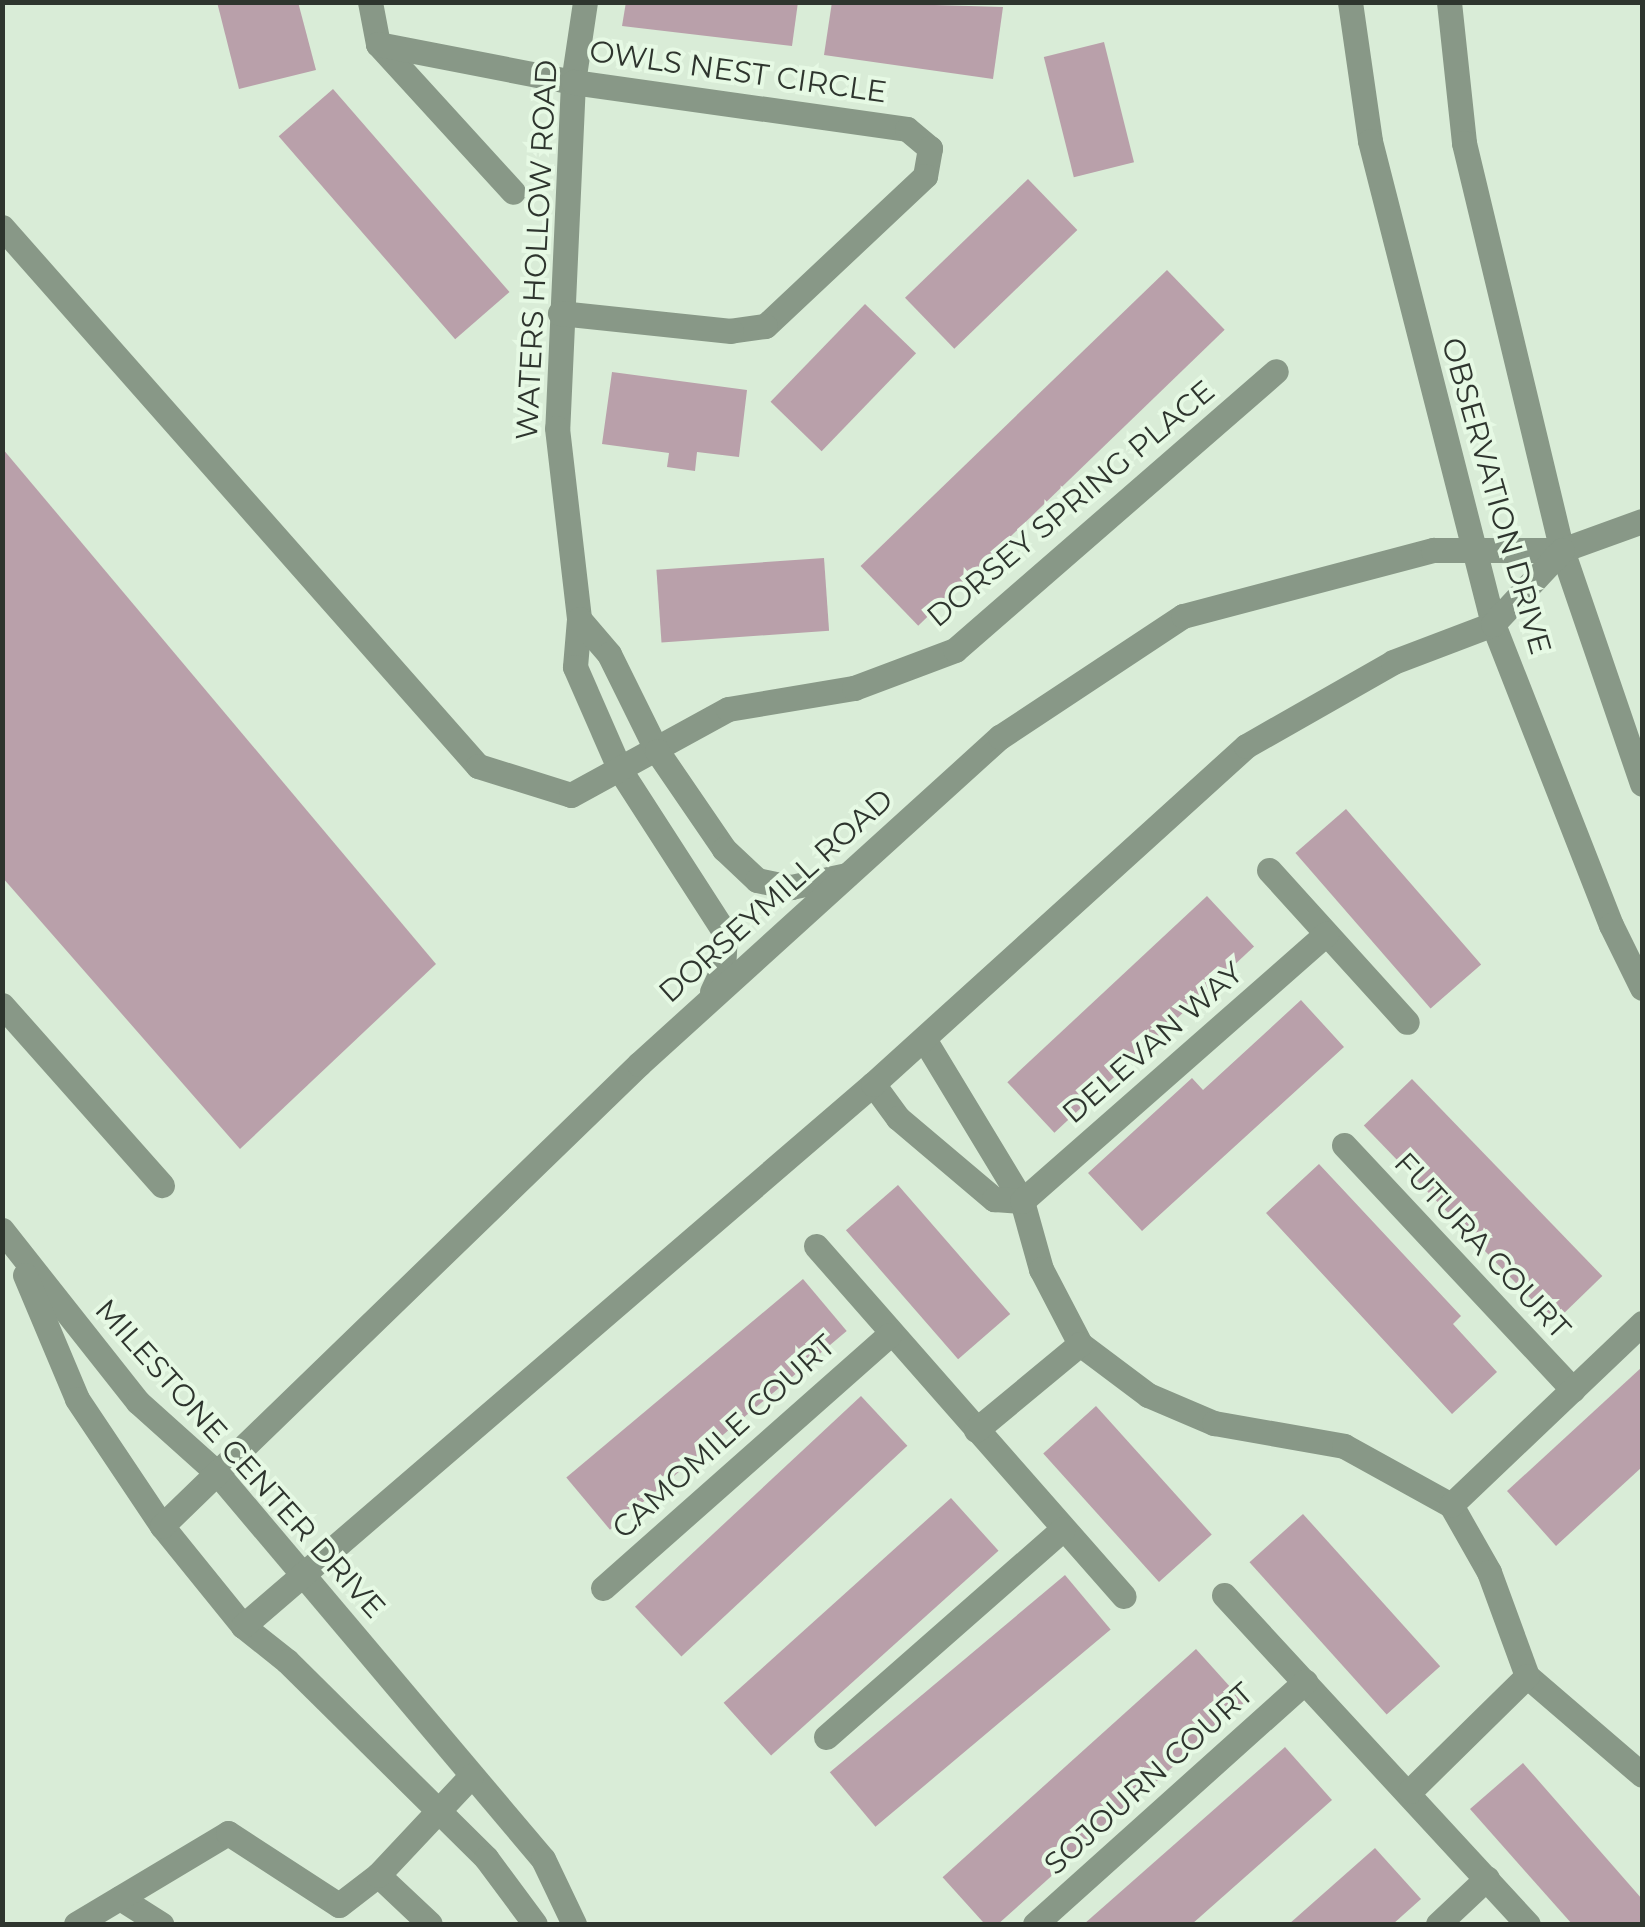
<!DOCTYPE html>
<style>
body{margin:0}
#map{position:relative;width:1645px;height:1927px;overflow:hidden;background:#d9ecd7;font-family:Montserrat,sans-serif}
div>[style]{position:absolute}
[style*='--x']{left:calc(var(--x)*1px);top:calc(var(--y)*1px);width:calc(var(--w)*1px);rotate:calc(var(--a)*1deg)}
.building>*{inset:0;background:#b9a0aa;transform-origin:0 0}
.minor>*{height:25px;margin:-12.5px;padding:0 12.5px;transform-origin:12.5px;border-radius:12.5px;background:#889887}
span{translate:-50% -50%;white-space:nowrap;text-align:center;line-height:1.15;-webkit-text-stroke:8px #e6f9e4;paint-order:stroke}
.street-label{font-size:30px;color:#2e352e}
.frame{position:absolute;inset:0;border:5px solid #2e352e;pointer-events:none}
</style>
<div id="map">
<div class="building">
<div style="clip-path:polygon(217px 2px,298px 2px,316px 70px,239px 89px)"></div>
<div style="clip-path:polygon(626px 2px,798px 2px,792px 46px,622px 26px)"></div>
<div style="clip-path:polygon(832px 2px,1003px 7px,993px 79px,824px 55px)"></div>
<div style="left:1104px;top:42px;width:124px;height:62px;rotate:76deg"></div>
<div style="left:333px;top:89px;width:269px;height:72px;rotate:49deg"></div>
<div style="left:1028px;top:179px;width:71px;height:171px;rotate:46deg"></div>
<div style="left:1167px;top:270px;width:83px;height:426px;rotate:46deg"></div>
<div style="left:865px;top:304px;width:71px;height:136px;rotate:44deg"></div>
<div style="clip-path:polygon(612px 372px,747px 390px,739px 457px,697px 452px,695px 471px,667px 467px,669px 453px,602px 444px)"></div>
<div style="clip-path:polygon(2px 448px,436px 964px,240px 1149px,2px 877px)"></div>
<div style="left:824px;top:558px;width:73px;height:168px;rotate:86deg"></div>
<div style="left:1346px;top:809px;width:206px;height:67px;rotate:49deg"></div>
<div style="left:1207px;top:896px;width:69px;height:273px;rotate:47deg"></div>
<div style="clip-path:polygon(1301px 1000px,1344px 1047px,1142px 1231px,1088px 1173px,1192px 1078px,1203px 1090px)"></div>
<div style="left:1412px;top:1079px;width:274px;height:67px;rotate:46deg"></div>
<div style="clip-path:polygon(1319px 1164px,1461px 1316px,1453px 1324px,1497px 1372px,1452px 1414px,1266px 1213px)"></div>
<div style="left:898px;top:1185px;width:171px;height:69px;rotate:49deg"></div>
<div style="left:803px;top:1279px;width:68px;height:309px;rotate:50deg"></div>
<div style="clip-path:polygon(1642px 1367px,1642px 1467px,1556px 1546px,1507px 1491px)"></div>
<div style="left:861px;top:1396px;width:68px;height:309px;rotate:47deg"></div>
<div style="left:1096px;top:1406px;width:173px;height:71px;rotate:48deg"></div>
<div style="left:951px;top:1498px;width:71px;height:306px;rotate:48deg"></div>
<div style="left:1303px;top:1514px;width:205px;height:72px;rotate:48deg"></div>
<div style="left:1065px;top:1575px;width:71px;height:307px;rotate:50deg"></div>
<div style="left:1196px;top:1649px;width:72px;height:341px;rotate:48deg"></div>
<div style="clip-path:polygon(1285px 1747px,1332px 1800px,1192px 1924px,1084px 1924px)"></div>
<div style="clip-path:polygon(1523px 1763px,1642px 1899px,1642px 1924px,1572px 1924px,1470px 1809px)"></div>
<div style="clip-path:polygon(1375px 1848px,1421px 1899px,1393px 1924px,1289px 1924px)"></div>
</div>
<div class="minor">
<div style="--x:370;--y:2;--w:43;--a:79.2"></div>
<div style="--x:378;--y:44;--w:200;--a:47.6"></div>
<div style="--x:585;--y:2;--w:81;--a:98.5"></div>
<div style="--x:573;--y:82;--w:346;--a:92.6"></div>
<div style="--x:557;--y:428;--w:192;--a:83.4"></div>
<div style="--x:579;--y:619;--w:48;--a:94.8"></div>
<div style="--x:575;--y:667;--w:112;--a:66.4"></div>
<div style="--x:620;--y:770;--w:194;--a:57.2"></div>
<div style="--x:725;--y:933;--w:35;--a:93"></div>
<div style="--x:723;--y:968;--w:26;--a:115"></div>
<div style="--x:1350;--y:2;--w:140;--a:81.8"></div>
<div style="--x:1370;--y:141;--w:498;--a:75.7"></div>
<div style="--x:1493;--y:624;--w:323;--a:68.6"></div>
<div style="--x:1611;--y:925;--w:70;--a:63.8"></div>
<div style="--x:1449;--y:2;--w:142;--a:83.9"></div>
<div style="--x:1464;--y:143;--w:419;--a:76.5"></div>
<div style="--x:1562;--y:550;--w:247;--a:71.1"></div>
<div style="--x:378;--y:44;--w:199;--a:11"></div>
<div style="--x:573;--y:82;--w:337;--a:8"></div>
<div style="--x:907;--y:129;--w:30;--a:40"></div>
<div style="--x:930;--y:148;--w:28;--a:100"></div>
<div style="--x:925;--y:176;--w:219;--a:136.8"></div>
<div style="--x:765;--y:326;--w:34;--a:172"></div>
<div style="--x:731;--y:331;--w:172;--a:-174"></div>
<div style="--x:2;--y:227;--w:719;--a:48.55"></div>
<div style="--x:478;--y:766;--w:97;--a:17.3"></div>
<div style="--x:571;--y:795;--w:179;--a:-28.7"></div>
<div style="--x:728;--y:709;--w:128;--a:-9.5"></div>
<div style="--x:854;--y:688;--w:108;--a:-20.6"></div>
<div style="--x:955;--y:650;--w:425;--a:-41"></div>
<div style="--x:579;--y:619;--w:46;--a:49.4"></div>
<div style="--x:609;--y:654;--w:108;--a:63.7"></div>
<div style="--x:657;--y:751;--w:119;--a:55.6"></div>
<div style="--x:724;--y:849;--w:45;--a:43.2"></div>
<div style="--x:757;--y:880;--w:35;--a:12"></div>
<div style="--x:791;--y:887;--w:57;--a:-12.1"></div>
<div style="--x:1269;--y:870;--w:205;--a:47.8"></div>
<div style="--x:2;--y:1005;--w:241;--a:48.4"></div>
<div style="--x:924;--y:1039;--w:189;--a:58.8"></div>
<div style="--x:1022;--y:1201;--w:71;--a:74.4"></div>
<div style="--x:1041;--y:1269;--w:85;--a:62.5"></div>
<div style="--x:1080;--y:1344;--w:85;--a:36.9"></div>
<div style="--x:1148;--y:1395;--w:72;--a:23"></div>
<div style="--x:1214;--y:1423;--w:132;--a:10"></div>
<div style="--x:1344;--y:1446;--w:122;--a:28.9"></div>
<div style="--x:1451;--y:1505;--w:77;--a:60.4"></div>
<div style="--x:1489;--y:1572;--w:111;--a:69.9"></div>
<div style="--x:1527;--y:1676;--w:152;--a:40.7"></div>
<div style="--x:873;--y:1084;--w:42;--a:53.7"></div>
<div style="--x:898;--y:1118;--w:126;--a:40.2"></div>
<div style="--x:994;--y:1199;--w:28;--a:4"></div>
<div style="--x:1344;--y:1145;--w:335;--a:46.9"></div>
<div style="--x:1022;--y:1201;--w:405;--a:-41.3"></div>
<div style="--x:2;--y:1230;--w:219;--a:51.7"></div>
<div style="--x:138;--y:1402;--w:106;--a:41.9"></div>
<div style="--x:217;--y:1473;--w:505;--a:49.82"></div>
<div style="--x:543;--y:1859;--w:72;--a:64.5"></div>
<div style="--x:816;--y:1246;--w:466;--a:48.7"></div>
<div style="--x:25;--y:1275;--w:134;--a:67.2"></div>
<div style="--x:77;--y:1399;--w:153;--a:56.2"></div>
<div style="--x:162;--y:1526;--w:129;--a:51"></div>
<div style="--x:243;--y:1626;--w:56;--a:38.5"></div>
<div style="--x:287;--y:1661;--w:280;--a:44.7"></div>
<div style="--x:486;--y:1858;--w:82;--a:53.4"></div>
<div style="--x:976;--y:1430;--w:135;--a:-39.6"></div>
<div style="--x:1451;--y:1505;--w:264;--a:-43.6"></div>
<div style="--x:162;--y:1526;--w:664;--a:-44.08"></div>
<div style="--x:639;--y:1064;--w:487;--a:-42.2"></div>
<div style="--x:1000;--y:737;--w:219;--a:-33.5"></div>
<div style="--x:1183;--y:616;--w:259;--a:-14.8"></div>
<div style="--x:1433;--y:550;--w:129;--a:0"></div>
<div style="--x:1562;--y:550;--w:85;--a:-19.9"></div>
<div style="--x:603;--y:1588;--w:382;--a:-41.5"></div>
<div style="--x:1224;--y:1595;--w:448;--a:47.3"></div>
<div style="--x:243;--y:1626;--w:831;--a:-40.71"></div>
<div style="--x:873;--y:1084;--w:503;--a:-42.18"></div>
<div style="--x:1246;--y:746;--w:169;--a:-29.7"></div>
<div style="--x:1393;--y:662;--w:107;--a:-20.8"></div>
<div style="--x:1493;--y:624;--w:101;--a:-47"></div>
<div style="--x:826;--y:1737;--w:315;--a:-41.3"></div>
<div style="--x:1410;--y:1791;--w:164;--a:-44.5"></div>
<div style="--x:378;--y:1875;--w:71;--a:43.3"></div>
<div style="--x:120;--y:1898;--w:49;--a:32.4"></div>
<div style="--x:76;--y:1924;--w:177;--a:-30.9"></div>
<div style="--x:228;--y:1833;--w:132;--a:33"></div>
<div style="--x:339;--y:1905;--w:49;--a:-37.6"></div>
<div style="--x:378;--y:1875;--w:136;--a:-46.8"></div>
<div style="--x:1035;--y:1924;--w:363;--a:-41.9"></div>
<div style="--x:1438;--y:1924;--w:67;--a:-43.2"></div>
</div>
<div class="street-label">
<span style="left:738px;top:72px;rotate:8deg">OWLS NEST CIRCLE</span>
<span style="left:537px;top:250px;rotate:-87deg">WATERS HOLLOW ROAD</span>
<span style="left:1496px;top:496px;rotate:74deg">OBSERVATION DRIVE</span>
<span style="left:1071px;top:504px;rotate:-40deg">DORSEY SPRING PLACE</span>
<span style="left:776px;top:896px;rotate:-42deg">DORSEYMILL ROAD</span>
<span style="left:1153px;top:1043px;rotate:-41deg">DELEVAN WAY</span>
<span style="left:1482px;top:1246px;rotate:47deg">FUTURA COURT</span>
<span style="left:724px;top:1437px;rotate:-42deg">CAMOMILE COURT</span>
<span style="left:240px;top:1459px;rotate:48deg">MILESTONE CENTER DRIVE</span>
<span style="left:1149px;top:1779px;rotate:-42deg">SOJOURN COURT</span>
</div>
<div class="frame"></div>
</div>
